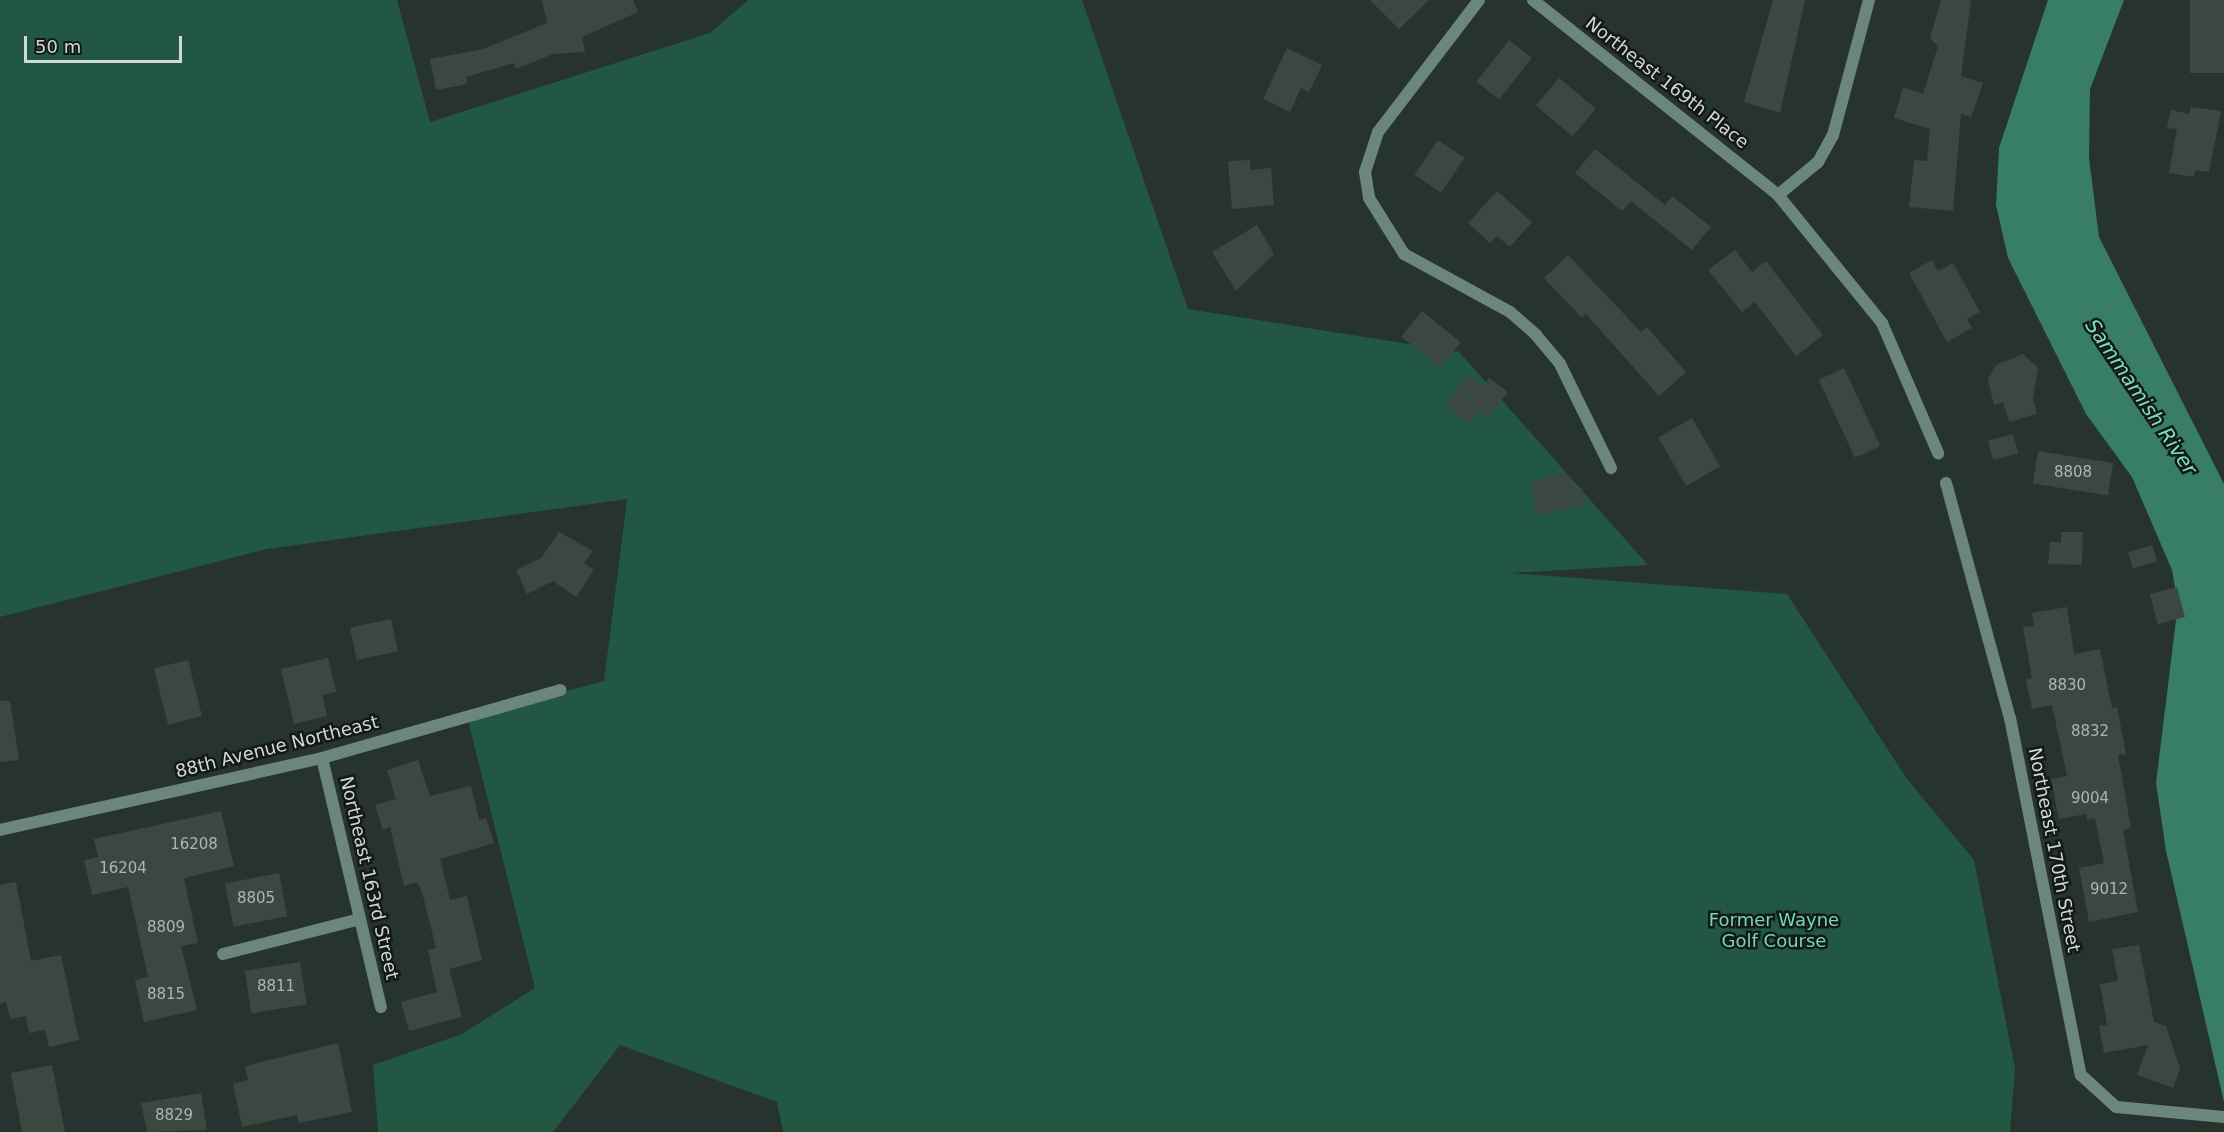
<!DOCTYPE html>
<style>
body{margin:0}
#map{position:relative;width:2224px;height:1132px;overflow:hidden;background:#27332e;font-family:"DejaVu Sans",sans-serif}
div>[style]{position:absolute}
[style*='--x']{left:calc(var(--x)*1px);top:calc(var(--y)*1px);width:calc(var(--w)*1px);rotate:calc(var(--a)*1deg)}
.green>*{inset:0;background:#225744}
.water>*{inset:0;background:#387e65}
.building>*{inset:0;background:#3b4842;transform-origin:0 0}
.street>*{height:12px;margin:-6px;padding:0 6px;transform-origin:6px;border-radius:6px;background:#6b877b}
span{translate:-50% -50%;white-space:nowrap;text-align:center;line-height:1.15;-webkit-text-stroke:5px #141917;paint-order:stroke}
.number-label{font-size:15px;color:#acb5b0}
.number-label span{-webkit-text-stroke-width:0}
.street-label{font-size:18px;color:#d1d9d5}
.park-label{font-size:18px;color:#72dab3}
.water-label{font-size:20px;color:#7be2bb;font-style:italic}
.scale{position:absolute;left:24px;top:36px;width:158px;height:27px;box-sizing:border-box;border:3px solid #d1d9d5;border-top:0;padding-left:8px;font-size:18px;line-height:21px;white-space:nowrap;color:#d1d9d5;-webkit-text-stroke:4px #141917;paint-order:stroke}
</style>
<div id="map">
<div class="green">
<div style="clip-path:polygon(0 0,397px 0,430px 122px,710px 33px,748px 0,1082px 0,1188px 309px,1459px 352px,1648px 565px,1510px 573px,1787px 594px,1907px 779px,1974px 860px,2015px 1068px,2010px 1132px,783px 1132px,777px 1102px,620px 1045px,553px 1132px,378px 1132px,373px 1065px,462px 1034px,535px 988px,467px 717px,604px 681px,627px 499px,267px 549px,0 617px)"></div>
</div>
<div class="water">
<div style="clip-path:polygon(2048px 0,2124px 0,2090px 89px,2089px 158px,2099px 237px,2224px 484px,2224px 1102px,2166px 851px,2156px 783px,2178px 604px,2172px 570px,2132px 477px,2086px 414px,2008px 258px,1996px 205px,1999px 148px)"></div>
</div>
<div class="building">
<div style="clip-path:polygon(542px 0,633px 0,638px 12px,582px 37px,585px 52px,553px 54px,516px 69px,514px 63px,466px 77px,467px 84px,436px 90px,430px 59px,483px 49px,547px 23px)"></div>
<div style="clip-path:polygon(1370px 0,1429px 0,1399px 29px)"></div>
<div style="clip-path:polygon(1773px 0,1805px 0,1780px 113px,1744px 102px)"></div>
<div style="clip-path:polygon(1941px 0,1971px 0,1961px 76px,1983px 83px,1971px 117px,1961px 114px,1953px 211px,1909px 207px,1914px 160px,1927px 161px,1930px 129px,1894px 118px,1903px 87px,1923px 94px,1938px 46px,1930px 38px)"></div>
<div style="left:2190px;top:0;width:34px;height:73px"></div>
<div style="left:1509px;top:40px;width:29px;height:53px;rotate:38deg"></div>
<div style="clip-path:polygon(1287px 48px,1322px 65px,1309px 92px,1301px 88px,1290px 112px,1263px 99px)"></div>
<div style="left:1559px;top:78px;width:48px;height:36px;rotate:40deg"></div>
<div style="clip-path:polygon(2191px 107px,2221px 111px,2209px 172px,2195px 170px,2194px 177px,2169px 173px,2177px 129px,2167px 128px,2171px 110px,2189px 114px)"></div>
<div style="left:1438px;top:140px;width:32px;height:42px;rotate:34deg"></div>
<div style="clip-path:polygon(1595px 149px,1665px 205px,1672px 196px,1711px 227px,1692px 250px,1631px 201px,1622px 211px,1575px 173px)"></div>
<div style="clip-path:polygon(1250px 160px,1250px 170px,1271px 168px,1274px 205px,1232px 209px,1228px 161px)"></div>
<div style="clip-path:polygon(1497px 191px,1532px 222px,1510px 247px,1497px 236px,1490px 243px,1468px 223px)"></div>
<div style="clip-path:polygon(1257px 225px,1274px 254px,1236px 291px,1212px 252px)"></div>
<div style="clip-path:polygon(1735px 250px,1752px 272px,1766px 261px,1823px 335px,1796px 356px,1755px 302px,1742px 312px,1708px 270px)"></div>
<div style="clip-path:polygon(1568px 255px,1641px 332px,1647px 327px,1686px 372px,1659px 396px,1586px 314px,1582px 318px,1544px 278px)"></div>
<div style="clip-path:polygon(1932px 260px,1938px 271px,1953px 263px,1980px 312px,1967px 319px,1972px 328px,1947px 342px,1909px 273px)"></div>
<div style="left:1422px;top:311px;width:50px;height:33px;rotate:39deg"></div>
<div style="clip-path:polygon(2023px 354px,2038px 368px,2033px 399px,2037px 414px,2009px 422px,2003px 402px,1994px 405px,1988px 380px,1996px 365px)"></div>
<div style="left:1844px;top:368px;width:86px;height:28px;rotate:65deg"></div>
<div style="clip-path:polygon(1468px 374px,1483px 386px,1489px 378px,1508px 392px,1488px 419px,1478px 411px,1469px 424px,1445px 405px)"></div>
<div style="left:1692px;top:418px;width:56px;height:39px;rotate:60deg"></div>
<div style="left:2013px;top:434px;width:20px;height:26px;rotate:75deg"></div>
<div style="left:2038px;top:451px;width:76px;height:33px;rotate:9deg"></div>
<div style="clip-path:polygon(1565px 471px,1577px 489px,1582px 488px,1586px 505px,1536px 515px,1530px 484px)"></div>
<div style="clip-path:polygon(559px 532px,593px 551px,584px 563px,594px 570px,576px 597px,553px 581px,527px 594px,516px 570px,541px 558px)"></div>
<div style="clip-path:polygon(2061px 532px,2083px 532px,2082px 565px,2048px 564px,2050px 542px,2061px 542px)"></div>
<div style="left:2152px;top:545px;width:17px;height:25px;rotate:73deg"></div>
<div style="left:2177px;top:587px;width:31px;height:28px;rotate:75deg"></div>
<div style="clip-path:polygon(2067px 607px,2074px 654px,2100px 649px,2112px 708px,2117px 707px,2126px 754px,2118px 755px,2131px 828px,2123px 830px,2138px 912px,2089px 922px,2079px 868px,2104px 863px,2095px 818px,2087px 820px,2086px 814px,2059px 819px,2051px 779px,2067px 776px,2052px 705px,2032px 709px,2026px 679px,2032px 678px,2023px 627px,2034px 626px,2032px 613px)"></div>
<div style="left:391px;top:619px;width:33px;height:42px;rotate:78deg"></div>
<div style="clip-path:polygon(328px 658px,336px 692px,322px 695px,327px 716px,294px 724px,281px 669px)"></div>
<div style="left:188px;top:660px;width:58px;height:35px;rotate:76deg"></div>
<div style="clip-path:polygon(0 701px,10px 701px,19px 760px,0 762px)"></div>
<div style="clip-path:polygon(418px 760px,430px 796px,471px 786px,479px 820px,486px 818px,494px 843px,440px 859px,450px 900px,467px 896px,482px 960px,449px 969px,462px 1017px,409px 1031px,401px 1002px,437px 992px,428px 950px,436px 948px,422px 892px,417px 882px,404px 886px,390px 827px,383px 830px,375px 805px,396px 799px,387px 770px)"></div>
<div style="clip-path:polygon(221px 811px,234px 866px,184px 878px,198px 943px,181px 946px,197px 1010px,144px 1022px,135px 980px,148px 977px,128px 887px,92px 895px,84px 860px,98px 857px,94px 839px)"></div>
<div style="left:279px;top:873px;width:44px;height:55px;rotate:79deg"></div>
<div style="clip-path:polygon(16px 882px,31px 961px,61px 955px,79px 1040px,49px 1047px,45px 1030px,29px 1033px,26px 1016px,10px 1019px,6px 1002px,0 1004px,0 885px)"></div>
<div style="clip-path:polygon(2139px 945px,2154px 1022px,2166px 1026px,2180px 1069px,2173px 1088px,2137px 1075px,2148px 1045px,2104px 1053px,2099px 1026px,2107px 1025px,2100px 984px,2118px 981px,2112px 949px)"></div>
<div style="left:300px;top:962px;width:43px;height:56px;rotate:81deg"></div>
<div style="clip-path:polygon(338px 1043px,352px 1112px,299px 1123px,297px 1115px,242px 1127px,233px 1084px,248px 1080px,245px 1066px)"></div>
<div style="left:52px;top:1065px;width:68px;height:42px;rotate:79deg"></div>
<div style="clip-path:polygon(201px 1093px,207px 1130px,147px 1132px,141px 1103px)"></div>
</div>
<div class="street">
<div style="--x:1479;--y:0;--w:166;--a:127.4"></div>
<div style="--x:1378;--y:132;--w:42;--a:108"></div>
<div style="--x:1365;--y:172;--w:26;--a:81"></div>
<div style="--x:1369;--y:198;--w:66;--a:58"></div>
<div style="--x:1404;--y:254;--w:121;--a:28.7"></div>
<div style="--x:1510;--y:312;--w:35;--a:41"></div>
<div style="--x:1536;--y:335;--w:38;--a:50"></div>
<div style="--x:1560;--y:364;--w:116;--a:63.9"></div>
<div style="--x:1533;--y:0;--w:313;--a:38.5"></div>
<div style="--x:1869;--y:0;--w:140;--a:104.9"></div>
<div style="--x:1833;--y:135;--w:31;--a:119"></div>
<div style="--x:1818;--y:162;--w:52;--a:140.5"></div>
<div style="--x:1778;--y:195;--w:165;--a:50.9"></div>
<div style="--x:1882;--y:323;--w:142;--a:66.7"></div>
<div style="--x:1946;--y:483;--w:244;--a:74.8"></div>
<div style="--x:2010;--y:718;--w:364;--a:78.8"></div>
<div style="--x:2081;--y:1075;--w:47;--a:42.4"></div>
<div style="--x:2116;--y:1107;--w:108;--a:5.3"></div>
<div style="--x:322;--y:758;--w:256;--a:76.7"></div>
<div style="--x:0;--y:830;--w:330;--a:-12.6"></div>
<div style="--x:322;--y:758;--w:248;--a:-15.9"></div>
<div style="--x:223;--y:954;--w:141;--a:-14.3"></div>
</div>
<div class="number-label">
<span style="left:2073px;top:473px">8808</span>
<span style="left:2067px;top:686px">8830</span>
<span style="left:2090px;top:732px">8832</span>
<span style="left:2090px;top:799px">9004</span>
<span style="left:194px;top:845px">16208</span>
<span style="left:123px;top:869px">16204</span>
<span style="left:2109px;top:890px">9012</span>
<span style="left:256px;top:899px">8805</span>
<span style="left:166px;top:928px">8809</span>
<span style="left:276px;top:987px">8811</span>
<span style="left:166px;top:995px">8815</span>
<span style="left:174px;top:1116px">8829</span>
</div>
<div class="street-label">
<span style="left:1667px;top:83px;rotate:38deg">Northeast 169th Place</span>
<span style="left:277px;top:747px;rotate:-14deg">88th Avenue Northeast</span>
<span style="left:2054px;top:850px;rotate:79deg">Northeast 170th Street</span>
<span style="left:369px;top:878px;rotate:77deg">Northeast 163rd Street</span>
</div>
<div class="park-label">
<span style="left:1774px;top:931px">Former Wayne<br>Golf Course</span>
</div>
<div class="water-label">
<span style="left:2141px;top:397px;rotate:56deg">Sammamish River</span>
</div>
<div class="scale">50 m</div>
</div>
